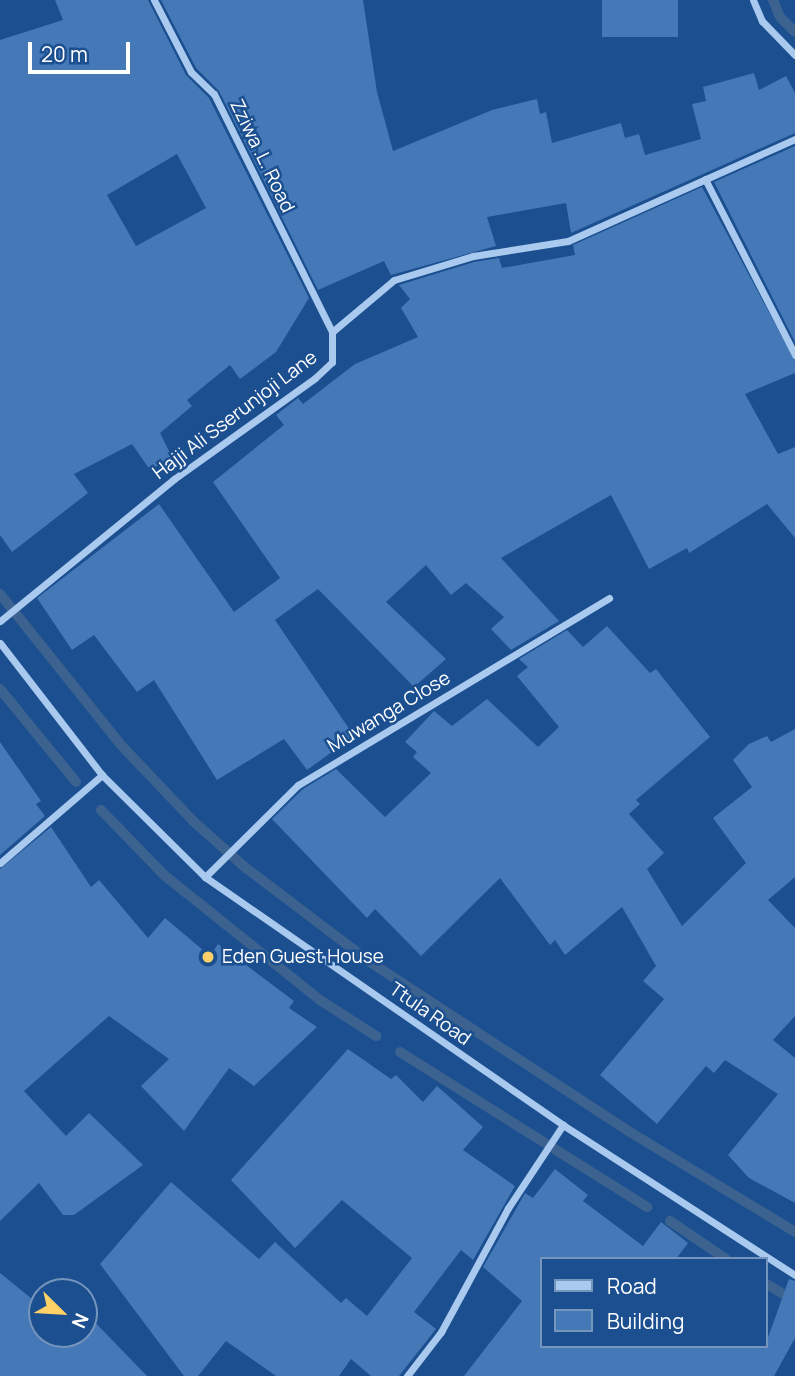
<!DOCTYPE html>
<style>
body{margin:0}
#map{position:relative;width:795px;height:1376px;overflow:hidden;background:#1b4f8f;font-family:Manrope,sans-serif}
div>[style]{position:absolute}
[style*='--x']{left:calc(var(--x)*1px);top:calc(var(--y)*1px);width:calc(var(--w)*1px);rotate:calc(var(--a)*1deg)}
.stream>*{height:10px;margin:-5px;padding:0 5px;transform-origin:5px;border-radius:5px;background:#3c6290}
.building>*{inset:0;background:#4478b7;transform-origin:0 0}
.minor>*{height:7px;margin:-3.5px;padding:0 3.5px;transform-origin:3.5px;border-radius:3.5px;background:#a9c9ee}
.dots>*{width:19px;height:19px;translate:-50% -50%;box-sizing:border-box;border:4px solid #1b4f8f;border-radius:50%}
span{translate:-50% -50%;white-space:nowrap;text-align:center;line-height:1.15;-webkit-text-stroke:5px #1b4f8f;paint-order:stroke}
.street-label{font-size:19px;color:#fff}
.poi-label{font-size:19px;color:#fff}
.left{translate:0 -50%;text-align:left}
.legend{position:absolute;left:540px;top:1257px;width:228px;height:91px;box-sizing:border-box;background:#1b4f8f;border:2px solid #7695bc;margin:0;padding:9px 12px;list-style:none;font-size:21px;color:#fff}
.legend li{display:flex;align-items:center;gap:14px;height:35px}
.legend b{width:35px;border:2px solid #7695bc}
.north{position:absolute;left:28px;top:1278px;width:70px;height:70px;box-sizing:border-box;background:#1b4f8f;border:2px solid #7695bc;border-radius:50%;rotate:114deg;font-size:19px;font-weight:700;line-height:28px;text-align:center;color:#fff}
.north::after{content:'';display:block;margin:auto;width:24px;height:32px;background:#ffd166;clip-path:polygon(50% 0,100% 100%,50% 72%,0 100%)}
.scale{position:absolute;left:28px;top:42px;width:102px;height:32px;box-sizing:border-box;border:4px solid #fff;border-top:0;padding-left:9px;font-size:21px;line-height:24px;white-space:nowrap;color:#fff;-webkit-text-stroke:5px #1b4f8f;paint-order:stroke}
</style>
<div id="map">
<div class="stream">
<div style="--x:773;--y:0;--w:18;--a:68"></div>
<div style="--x:780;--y:17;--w:21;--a:45"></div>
<div style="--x:0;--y:594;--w:193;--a:51.3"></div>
<div style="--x:121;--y:745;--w:105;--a:46.5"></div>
<div style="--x:193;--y:821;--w:71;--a:41.6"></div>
<div style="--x:246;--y:868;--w:156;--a:37.2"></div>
<div style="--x:370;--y:962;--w:311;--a:33.2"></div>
<div style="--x:630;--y:1132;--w:193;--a:31.2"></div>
<div style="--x:0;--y:689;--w:120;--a:50.7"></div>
<div style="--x:101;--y:810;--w:91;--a:45.9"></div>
<div style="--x:164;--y:875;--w:200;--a:38.7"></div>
<div style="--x:320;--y:1000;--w:67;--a:32.7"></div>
<div style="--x:400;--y:1052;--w:292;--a:32.1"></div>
<div style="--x:670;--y:1221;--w:68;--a:34.2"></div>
<div style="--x:765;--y:1283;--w:35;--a:31"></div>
</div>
<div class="building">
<div style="clip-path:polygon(evenodd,55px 0,148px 0,186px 75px,209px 98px,309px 298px,276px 352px,240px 379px,230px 365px,187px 400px,192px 406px,160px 433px,172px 457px,150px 470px,132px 444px,74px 474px,88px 493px,12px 552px,0 535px,0 40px,63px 20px,55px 0,177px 154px,206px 208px,136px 246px,107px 195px,177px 154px)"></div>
<div style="clip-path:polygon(161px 0,363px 0,377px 92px,393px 151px,492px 110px,537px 99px,540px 114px,546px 112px,552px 143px,621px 123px,625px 138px,639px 134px,645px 155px,701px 139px,692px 104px,706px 101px,703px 87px,754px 73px,759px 90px,786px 76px,795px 93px,795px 133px,571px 233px,566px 203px,487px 217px,496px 246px,391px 275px,384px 261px,318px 290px,219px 91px,196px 68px)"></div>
<div style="left:602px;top:0;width:76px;height:37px"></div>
<div style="clip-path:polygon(795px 146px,795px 342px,714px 182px)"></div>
<div style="clip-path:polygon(702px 187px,795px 361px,795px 373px,745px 394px,778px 454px,795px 447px,795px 538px,767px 504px,689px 553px,687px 548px,649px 569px,611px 495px,501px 558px,559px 621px,511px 650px,491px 629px,504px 617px,466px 583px,451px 595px,426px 565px,386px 602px,446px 659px,414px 687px,318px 589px,275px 620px,354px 736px,307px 770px,284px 739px,217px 780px,154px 680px,137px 692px,94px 635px,72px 650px,37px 598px,159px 504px,234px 612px,280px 578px,213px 482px,284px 425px,276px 415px,298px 398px,303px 404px,355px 364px,418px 337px,401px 308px,410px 299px,399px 285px,474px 262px,499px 258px,502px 268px,575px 255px,573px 245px)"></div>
<div style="clip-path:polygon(607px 626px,650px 673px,656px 669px,710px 737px,636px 800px,640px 804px,629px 814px,664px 853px,647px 869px,682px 926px,746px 863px,713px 818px,752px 787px,733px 760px,749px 744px,767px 736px,771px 742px,795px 729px,795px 877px,768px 900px,795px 928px,795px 1016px,773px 1040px,795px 1058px,795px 1203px,749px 1178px,728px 1155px,778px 1094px,725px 1060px,714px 1073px,706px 1066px,657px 1124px,600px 1075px,664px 999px,643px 981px,656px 966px,622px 907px,565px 955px,555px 940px,550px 945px,500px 878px,421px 956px,375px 909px,367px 918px,272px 819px,303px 789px,336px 769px,385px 817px,431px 773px,413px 757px,417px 752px,405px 742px,434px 711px,452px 726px,487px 699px,538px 747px,559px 727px,517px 676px,528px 667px,519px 659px,567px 630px,583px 647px)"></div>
<div style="clip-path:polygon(0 742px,41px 801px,36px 804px,45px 816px,0 855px)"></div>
<div style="clip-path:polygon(51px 827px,91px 887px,99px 880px,148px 938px,165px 918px,210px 956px,218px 944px,294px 1001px,289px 1008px,317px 1027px,254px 1086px,229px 1068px,184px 1131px,141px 1086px,169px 1059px,109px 1016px,24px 1091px,66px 1136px,89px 1113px,143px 1165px,74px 1215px,63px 1215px,39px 1183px,0 1221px,0 869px)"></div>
<div style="clip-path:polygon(348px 1049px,391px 1079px,396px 1075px,423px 1102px,437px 1086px,483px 1127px,463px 1150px,515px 1186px,473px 1260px,461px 1250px,414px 1312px,436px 1329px,399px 1376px,371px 1376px,351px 1359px,339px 1376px,276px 1376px,226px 1341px,198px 1376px,184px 1376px,100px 1264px,171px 1182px,259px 1259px,275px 1242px,341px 1303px,346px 1298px,367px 1316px,412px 1258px,342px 1200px,295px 1248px,231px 1180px)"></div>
<div style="clip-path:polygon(555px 1169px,588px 1195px,583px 1201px,643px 1246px,661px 1222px,688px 1243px,676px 1259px,541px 1259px,541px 1346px,765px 1346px,789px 1279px,795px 1281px,795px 1338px,774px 1376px,464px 1376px,522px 1301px,483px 1267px,525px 1193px,533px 1198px)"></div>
<div style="clip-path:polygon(0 1273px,42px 1307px,42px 1334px,84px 1334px,84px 1311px,147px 1376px,0 1376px)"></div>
</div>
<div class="minor">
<div style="--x:154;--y:0;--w:81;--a:62.8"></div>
<div style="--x:191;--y:72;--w:32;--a:44"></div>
<div style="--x:214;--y:94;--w:266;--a:63.6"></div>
<div style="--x:753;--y:0;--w:23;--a:67"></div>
<div style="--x:762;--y:21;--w:47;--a:45.9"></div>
<div style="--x:705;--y:179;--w:198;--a:62.9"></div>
<div style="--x:0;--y:621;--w:225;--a:-39.2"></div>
<div style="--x:174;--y:479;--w:173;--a:-35.6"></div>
<div style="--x:315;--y:378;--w:23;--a:-43"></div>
<div style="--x:332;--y:362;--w:30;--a:-90"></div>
<div style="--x:332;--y:332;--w:81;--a:-40"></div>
<div style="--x:394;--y:280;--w:83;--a:-16.9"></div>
<div style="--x:473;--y:256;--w:96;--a:-9"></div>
<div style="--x:568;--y:241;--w:249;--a:-24.2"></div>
<div style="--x:0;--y:643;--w:167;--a:52.3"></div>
<div style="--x:102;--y:775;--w:145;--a:44.7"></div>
<div style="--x:205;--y:877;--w:436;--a:34.7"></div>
<div style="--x:563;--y:1125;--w:276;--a:32.9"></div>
<div style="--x:0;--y:863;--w:135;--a:-40.8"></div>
<div style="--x:205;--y:877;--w:131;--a:-44.7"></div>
<div style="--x:298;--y:785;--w:363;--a:-31"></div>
<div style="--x:407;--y:1376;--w:56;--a:-52.3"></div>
<div style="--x:441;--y:1332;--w:141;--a:-61.6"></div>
<div style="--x:508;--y:1208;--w:100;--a:-56.5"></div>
</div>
<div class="dots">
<div style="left:208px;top:957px;background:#ffd166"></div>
</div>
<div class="street-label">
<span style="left:262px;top:156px;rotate:64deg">Zziwa .L. Road</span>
<span style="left:235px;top:415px;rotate:-37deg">Hajji Ali Sserunjoji Lane</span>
<span style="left:389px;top:712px;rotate:-31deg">Muwanga Close</span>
<span style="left:430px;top:1014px;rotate:35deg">Ttula Road</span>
</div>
<div class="poi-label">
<span class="left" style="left:222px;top:957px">Eden Guest House</span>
</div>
<ul class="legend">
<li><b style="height:9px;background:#a9c9ee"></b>Road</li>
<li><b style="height:19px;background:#4478b7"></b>Building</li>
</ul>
<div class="north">N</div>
<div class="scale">20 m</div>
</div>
